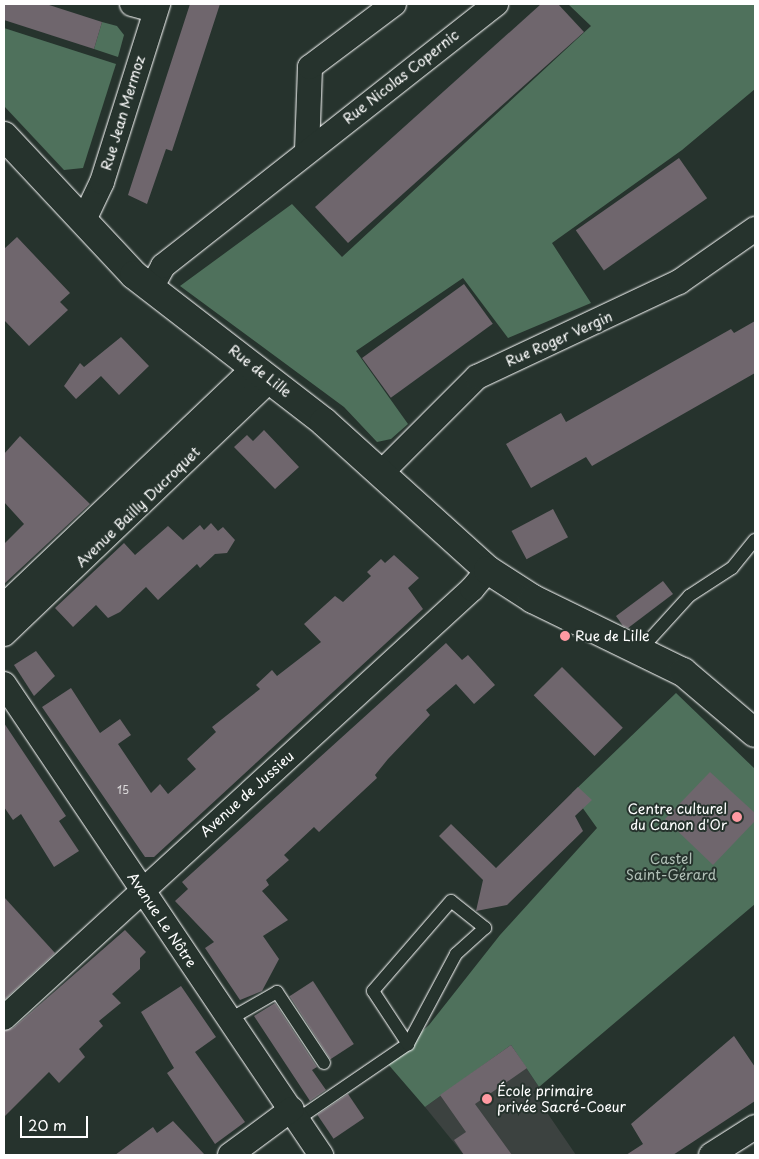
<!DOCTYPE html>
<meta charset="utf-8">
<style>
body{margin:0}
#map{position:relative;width:759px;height:1159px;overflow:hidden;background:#26332d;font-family:"Playpen Sans",sans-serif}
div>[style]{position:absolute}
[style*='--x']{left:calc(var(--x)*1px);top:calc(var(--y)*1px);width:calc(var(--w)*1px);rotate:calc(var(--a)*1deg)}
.built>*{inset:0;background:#3c4240}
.green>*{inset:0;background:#4f715c}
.building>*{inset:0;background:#6f666d;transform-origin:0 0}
.roads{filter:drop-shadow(0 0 1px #fff) drop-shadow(0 0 1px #fff)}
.service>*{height:12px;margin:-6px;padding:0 6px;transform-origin:6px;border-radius:6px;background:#26332d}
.minor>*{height:24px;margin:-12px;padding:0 12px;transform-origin:12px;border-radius:12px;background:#26332d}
.tertiary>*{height:28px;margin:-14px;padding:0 14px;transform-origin:14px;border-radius:14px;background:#26332d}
.dots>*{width:14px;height:14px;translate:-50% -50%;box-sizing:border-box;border:2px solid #26332d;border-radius:50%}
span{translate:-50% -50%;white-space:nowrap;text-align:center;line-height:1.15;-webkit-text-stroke:4px #26332d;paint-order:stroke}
.number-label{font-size:11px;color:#dbd9da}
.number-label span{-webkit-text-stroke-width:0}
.street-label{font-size:14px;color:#fff}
.poi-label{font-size:14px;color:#fff}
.left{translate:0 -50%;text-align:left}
.right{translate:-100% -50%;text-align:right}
.park-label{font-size:14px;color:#b0bfb6}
.frame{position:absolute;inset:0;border:5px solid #fff;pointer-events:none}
.scale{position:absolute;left:20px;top:1116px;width:68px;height:22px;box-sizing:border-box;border:2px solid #fff;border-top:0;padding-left:6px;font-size:15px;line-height:18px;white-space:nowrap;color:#fff;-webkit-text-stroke:4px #26332d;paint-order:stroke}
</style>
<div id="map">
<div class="built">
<div style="clip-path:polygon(511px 1045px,539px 1087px,533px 1092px,576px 1155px,464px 1155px,425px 1107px)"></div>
</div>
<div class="green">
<div style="clip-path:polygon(568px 4px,755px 4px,755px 89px,682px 150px,552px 243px,591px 303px,508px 338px,463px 278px,356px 351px,408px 424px,391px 439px,377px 442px,344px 407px,180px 286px,292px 204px,342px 257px,591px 26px)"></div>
<div style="clip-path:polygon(102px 22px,117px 26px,124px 35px,118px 57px,94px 49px)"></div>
<div style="clip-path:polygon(4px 28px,116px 64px,83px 168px,64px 170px,4px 106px)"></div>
<div style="clip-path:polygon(676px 693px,755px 769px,755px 904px,539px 1087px,511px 1045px,425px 1107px,387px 1063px,429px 1025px,500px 935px,597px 828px,572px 793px)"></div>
</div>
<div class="building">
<div style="clip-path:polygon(4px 4px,46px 4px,102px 22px,94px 49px,4px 20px)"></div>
<div style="clip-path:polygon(190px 4px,220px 4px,172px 151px,166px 149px,147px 204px,128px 195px)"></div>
<div style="clip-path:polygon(541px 4px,558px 4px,584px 32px,348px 243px,315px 207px)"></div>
<div style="left:679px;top:158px;width:49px;height:126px;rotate:55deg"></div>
<div style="clip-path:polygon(17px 237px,70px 293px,60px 302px,68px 310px,29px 346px,4px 320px,4px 249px)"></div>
<div style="left:464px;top:284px;width:49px;height:126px;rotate:54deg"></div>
<div style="clip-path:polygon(755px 321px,755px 373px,592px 466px,586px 457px,531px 488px,506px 444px,561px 413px,566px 422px,731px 329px,734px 333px)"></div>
<div style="clip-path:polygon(121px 337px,149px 366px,119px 395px,101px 376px,76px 399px,64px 386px,80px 363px,84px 367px)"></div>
<div style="clip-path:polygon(264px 430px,299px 467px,275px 489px,234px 447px,247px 435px,253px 441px)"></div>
<div style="clip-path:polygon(20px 436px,90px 504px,4px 584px,4px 544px,24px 524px,4px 502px,4px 454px)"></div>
<div style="left:553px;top:509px;width:32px;height:47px;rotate:62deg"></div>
<div style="clip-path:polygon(211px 523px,218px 531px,223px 527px,235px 540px,227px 553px,215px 554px,200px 568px,197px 564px,158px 600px,146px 587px,120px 612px,108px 618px,96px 605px,73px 627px,55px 608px,124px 543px,135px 555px,168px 526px,183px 540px,200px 525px,204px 530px)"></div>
<div style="clip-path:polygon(394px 555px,419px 578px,408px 588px,423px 609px,154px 857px,145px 857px,42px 707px,71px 688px,100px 733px,120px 719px,131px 735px,118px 744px,151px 793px,160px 784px,168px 794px,196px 769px,187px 759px,216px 732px,212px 727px,260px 689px,256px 685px,272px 670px,277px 676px,321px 642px,304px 624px,335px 596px,343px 602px,371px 576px,367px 572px,381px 559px,385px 563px)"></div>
<div style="clip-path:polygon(663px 581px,673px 594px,628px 628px,623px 626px,616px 616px)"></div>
<div style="clip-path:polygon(446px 643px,462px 660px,468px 655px,495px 685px,474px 704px,456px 684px,426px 710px,430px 715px,388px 759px,375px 775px,377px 778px,319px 832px,314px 827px,284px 855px,289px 860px,266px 880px,269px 885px,262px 891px,288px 920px,263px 936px,279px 959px,262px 991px,240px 1000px,205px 948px,214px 942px,175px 901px,188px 889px,182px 882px)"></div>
<div style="clip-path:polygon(36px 651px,55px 676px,34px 696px,14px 665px)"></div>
<div style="left:562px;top:667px;width:86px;height:40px;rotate:45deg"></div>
<div style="clip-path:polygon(4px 723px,66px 816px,59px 821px,79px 851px,54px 867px,21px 814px,13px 820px,4px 807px)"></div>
<div style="clip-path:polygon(710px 772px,755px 813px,755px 821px,713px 865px,665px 819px)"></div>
<div style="clip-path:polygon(578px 787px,592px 800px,575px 816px,583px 831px,507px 905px,476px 911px,483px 880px,439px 836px,451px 824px,496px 868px)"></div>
<div style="clip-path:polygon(4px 897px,55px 953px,4px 1000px)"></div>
<div style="clip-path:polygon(125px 930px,146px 952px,140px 958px,140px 969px,112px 994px,121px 1003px,99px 1021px,103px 1026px,79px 1049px,85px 1057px,59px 1083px,49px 1072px,4px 1117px,4px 1031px,13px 1028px)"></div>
<div style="left:313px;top:981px;width:75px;height:28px;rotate:57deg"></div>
<div style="clip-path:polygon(181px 986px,216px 1037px,195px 1052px,245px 1122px,215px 1144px,167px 1073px,174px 1068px,141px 1012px)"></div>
<div style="clip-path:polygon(275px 1003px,317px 1067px,312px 1070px,326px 1090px,310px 1101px,254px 1016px)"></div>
<div style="clip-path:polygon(734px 1036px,755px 1067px,755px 1101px,673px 1155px,626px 1155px,643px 1144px,631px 1124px)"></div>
<div style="clip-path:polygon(511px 1045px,527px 1068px,475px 1104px,512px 1155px,464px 1155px,454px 1140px,466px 1132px,440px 1095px)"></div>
<div style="left:348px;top:1094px;width:29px;height:37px;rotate:56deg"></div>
<div style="clip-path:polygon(173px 1121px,205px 1155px,115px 1155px,153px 1127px,157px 1133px)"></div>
</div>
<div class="roads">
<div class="service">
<div style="--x:641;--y:649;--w:72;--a:-47.8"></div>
<div style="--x:689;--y:596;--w:51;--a:-33.1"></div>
<div style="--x:732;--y:568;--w:36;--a:-51"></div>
<div style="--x:230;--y:1019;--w:54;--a:-29.9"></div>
<div style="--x:277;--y:992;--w:85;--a:56.5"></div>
<div style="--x:298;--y:1119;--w:133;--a:-34.3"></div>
<div style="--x:408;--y:1044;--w:102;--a:-61.9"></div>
<div style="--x:456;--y:954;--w:39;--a:-42"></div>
<div style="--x:485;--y:928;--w:43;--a:-141.5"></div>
<div style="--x:451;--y:901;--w:119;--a:130.9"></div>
<div style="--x:373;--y:991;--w:64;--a:56.6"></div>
</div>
<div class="minor">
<div style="--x:132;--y:4;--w:23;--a:15"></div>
<div style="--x:307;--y:150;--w:83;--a:-87.9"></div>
<div style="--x:310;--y:67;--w:105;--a:-36.9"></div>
<div style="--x:83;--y:222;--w:44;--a:-64.6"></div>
<div style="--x:102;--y:182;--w:187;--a:-72.5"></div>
<div style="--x:151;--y:288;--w:25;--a:-61"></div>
<div style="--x:163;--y:266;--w:424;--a:-38.2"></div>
<div style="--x:381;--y:473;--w:136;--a:-45"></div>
<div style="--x:477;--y:377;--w:223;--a:-25.2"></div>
<div style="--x:679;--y:282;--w:93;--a:-34.9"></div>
<div style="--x:4;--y:606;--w:347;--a:-43.6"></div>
<div style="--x:4;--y:634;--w:369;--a:-43.7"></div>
<div style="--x:4;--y:684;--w:568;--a:56.06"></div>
<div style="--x:4;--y:1018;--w:635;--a:-42.51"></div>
<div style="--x:472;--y:589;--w:25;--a:-50"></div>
<div style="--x:230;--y:1155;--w:77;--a:-36.6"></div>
<div style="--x:711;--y:1155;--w:52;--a:-32.5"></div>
</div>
<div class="tertiary">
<div style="--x:4;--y:136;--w:190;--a:46.9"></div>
<div style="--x:134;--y:275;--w:240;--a:37.7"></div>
<div style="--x:324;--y:422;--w:221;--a:42.1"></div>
<div style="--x:488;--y:570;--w:54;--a:32.8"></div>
<div style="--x:533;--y:599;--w:167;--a:26"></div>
<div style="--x:683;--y:672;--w:94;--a:40.3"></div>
</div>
</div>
<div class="dots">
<div style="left:565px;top:636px;background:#ff9aa2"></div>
<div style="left:737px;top:817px;background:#ff9aa2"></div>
<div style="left:487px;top:1099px;background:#ff9aa2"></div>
</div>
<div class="number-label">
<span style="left:123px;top:790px">15</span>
</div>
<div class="street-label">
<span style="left:401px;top:77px;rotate:-38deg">Rue Nicolas Copernic</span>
<span style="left:123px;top:113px;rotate:-73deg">Rue Jean Mermoz</span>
<span style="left:559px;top:339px;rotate:-24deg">Rue Roger Vergin</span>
<span style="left:260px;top:371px;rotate:38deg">Rue de Lille</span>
<span style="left:138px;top:507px;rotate:-44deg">Avenue Bailly Ducroquet</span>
<span style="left:247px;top:794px;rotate:-42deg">Avenue de Jussieu</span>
<span style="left:162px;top:920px;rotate:56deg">Avenue Le Nôtre</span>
</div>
<div class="poi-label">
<span class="left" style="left:575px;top:636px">Rue de Lille</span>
<span class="right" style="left:727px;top:817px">Centre culturel<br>du Canon d'Or</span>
<span class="left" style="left:497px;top:1099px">École primaire<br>privée Sacré-Coeur</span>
</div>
<div class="park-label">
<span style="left:671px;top:867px">Castel<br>Saint-Gérard</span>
</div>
<div class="frame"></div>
<div class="scale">20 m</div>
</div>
